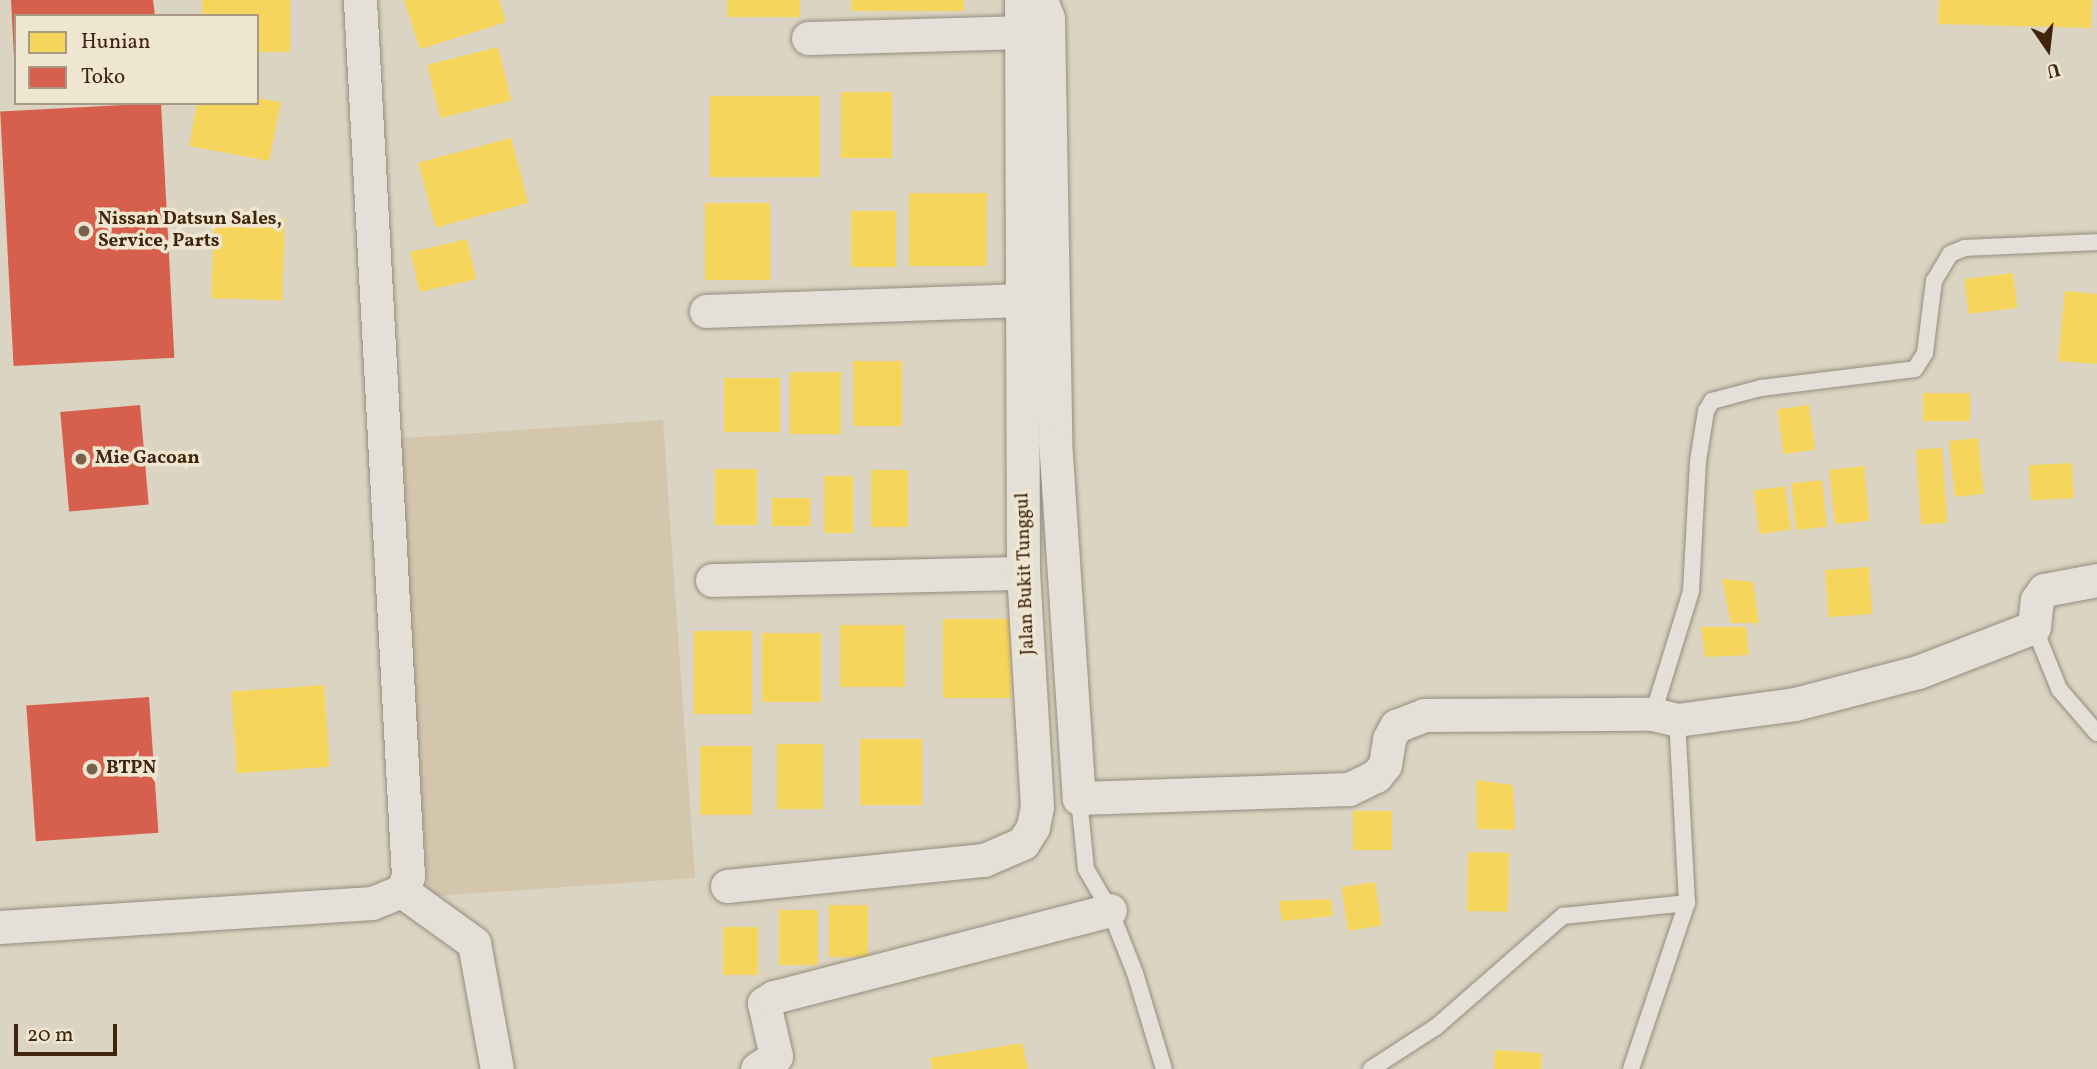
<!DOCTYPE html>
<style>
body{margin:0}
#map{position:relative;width:2097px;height:1069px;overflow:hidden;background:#dcd4c2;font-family:Vollkorn,serif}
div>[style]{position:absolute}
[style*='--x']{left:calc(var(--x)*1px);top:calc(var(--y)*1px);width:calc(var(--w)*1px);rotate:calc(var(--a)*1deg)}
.green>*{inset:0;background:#d3c6ad;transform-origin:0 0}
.homes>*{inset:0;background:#f6d55c;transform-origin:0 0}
.shops>*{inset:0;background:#d6604d;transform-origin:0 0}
.roads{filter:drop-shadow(0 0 2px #948c7f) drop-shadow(0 0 2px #948c7f)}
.service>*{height:16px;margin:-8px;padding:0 8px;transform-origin:8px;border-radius:8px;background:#e4e0d7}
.minor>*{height:33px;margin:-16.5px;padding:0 16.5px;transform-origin:16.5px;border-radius:16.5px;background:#e4e0d7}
.dots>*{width:19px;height:19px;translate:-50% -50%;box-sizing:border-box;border:4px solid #efe6d1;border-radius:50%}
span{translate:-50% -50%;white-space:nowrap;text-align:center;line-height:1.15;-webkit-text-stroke:7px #efe6d1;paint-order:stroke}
.poi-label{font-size:19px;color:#40250c;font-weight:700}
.left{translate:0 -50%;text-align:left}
.street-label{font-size:19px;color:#40250c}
.legend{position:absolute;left:14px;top:14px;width:245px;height:91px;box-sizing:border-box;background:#efe6d1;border:2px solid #a99982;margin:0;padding:9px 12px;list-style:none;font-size:21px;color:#40250c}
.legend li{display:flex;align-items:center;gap:14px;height:35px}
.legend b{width:35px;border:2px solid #a99982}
.north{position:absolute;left:2013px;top:14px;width:70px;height:70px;-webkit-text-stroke:5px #efe6d1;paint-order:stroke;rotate:166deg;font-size:19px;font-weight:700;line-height:28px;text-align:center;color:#40250c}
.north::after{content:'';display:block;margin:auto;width:24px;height:32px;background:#40250c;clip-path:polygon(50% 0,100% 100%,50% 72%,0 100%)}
.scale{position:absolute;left:14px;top:1024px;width:103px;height:32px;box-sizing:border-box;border:4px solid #40250c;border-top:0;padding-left:9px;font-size:21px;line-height:24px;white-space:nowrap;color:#40250c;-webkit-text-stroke:5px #efe6d1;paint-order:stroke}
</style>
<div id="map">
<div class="green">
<div style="left:663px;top:420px;width:459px;height:267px;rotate:86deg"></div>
</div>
<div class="homes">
<div style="clip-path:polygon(202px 0,290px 0,290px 52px,257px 52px,257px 16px,202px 16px)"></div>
<div style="clip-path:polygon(404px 0,499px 0,506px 22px,420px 49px)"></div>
<div style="left:727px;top:0;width:73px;height:17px"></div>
<div style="left:851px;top:0;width:113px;height:11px"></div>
<div style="clip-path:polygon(1939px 0,2092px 0,2091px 28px,1938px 24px)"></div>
<div style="left:498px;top:47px;width:55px;height:73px;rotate:76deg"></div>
<div style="left:841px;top:92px;width:51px;height:66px"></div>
<div style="left:710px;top:96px;width:110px;height:81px"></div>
<div style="clip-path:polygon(257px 98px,281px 102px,269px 161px,189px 146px,197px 103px,257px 103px)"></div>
<div style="left:511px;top:138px;width:67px;height:96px;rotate:75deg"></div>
<div style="left:909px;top:193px;width:78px;height:73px"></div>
<div style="left:705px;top:203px;width:65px;height:77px"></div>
<div style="left:851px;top:211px;width:45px;height:56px"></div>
<div style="left:214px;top:216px;width:71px;height:82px;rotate:2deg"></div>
<div style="left:467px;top:239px;width:41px;height:58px;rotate:77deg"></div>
<div style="left:2013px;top:273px;width:35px;height:49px;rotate:83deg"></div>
<div style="clip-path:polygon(2065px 291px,2097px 294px,2097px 364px,2058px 361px)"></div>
<div style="left:853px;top:361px;width:49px;height:65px"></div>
<div style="left:841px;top:372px;width:62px;height:51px;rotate:90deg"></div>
<div style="left:724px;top:378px;width:56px;height:54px"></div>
<div style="left:1923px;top:393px;width:47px;height:28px"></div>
<div style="left:1809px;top:405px;width:45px;height:32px;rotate:82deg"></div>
<div style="left:1978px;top:438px;width:56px;height:29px;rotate:84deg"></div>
<div style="left:1942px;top:448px;width:75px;height:26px;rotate:86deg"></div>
<div style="left:2072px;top:463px;width:35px;height:43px;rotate:87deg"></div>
<div style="left:1864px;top:466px;width:55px;height:35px;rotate:84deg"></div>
<div style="left:715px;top:469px;width:42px;height:56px"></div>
<div style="left:871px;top:470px;width:37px;height:57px"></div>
<div style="left:824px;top:476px;width:29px;height:57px"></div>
<div style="left:1822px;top:480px;width:47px;height:31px;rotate:84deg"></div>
<div style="left:1785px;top:486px;width:44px;height:32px;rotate:82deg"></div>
<div style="left:772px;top:498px;width:38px;height:28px"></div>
<div style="left:1869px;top:567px;width:47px;height:44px;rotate:86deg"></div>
<div style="clip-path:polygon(1722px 579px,1753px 582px,1759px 623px,1731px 623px)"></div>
<div style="left:943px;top:619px;width:68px;height:79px"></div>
<div style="left:840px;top:625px;width:65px;height:62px"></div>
<div style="clip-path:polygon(1701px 627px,1746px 627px,1749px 655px,1705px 657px)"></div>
<div style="left:694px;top:631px;width:58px;height:83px"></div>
<div style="left:762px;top:633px;width:59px;height:69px"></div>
<div style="left:324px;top:685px;width:82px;height:93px;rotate:86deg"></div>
<div style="left:860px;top:739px;width:62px;height:66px"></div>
<div style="left:777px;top:744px;width:46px;height:65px"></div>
<div style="left:700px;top:746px;width:52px;height:69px"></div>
<div style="clip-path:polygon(1476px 780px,1513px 785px,1515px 830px,1477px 829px)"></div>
<div style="left:1353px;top:811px;width:39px;height:39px"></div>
<div style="left:1468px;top:852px;width:41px;height:59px;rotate:1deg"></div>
<div style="left:1375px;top:882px;width:44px;height:34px;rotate:81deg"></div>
<div style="clip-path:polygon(1331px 899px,1333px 916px,1282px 921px,1279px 901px)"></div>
<div style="left:829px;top:905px;width:39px;height:52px"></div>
<div style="left:779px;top:910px;width:39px;height:55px"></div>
<div style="left:723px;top:927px;width:35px;height:48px"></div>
<div style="clip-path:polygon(1022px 1043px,1028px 1069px,932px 1069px,930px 1058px)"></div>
<div style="clip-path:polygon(1495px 1050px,1542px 1053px,1541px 1069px,1494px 1069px)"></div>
</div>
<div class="shops">
<div style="clip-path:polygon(11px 0,153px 0,155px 16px,16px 16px,14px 57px)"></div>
<div style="left:161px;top:103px;width:255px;height:161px;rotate:87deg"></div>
<div style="left:140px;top:405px;width:100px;height:80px;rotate:85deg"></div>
<div style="left:149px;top:697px;width:136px;height:123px;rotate:86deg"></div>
</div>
<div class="roads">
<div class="service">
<div style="--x:2034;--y:627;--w:67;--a:68"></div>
<div style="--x:2059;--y:689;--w:58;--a:49.2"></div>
<div style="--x:1653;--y:714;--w:129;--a:-72.8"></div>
<div style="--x:1691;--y:591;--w:130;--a:-86.9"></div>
<div style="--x:1698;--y:461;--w:51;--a:-80.9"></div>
<div style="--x:1706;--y:411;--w:12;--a:-59"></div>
<div style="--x:1712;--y:401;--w:51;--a:-14.9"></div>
<div style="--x:1761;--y:388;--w:155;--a:-7"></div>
<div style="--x:1915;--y:369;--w:19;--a:-58"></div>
<div style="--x:1925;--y:353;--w:73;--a:-82.9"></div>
<div style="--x:1934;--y:281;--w:31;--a:-59"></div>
<div style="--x:1950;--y:254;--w:16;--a:-22"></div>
<div style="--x:1965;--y:248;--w:132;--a:-2.6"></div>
<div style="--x:1079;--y:798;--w:71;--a:84.4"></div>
<div style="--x:1086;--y:869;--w:48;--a:59.7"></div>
<div style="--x:1110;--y:910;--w:68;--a:68.4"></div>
<div style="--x:1135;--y:973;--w:100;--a:73.2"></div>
<div style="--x:1371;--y:1069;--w:77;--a:-32.9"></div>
<div style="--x:1436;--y:1027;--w:169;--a:-41.2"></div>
<div style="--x:1563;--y:916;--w:125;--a:-6"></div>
<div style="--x:1631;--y:1069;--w:175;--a:-71.4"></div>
<div style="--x:1687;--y:903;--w:183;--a:-93.1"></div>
</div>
<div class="minor">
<div style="--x:1041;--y:0;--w:19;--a:69"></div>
<div style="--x:1048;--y:18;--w:422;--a:89"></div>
<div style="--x:1055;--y:440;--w:359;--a:86.2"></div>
<div style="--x:1079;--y:798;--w:270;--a:-1.9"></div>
<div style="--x:1349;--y:789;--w:30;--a:-26"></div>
<div style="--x:1376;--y:776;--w:14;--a:-51"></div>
<div style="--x:1385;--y:765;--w:26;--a:-81"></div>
<div style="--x:1389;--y:739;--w:15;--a:-62"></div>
<div style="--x:1396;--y:726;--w:30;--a:-21"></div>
<div style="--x:1424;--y:715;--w:229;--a:-0.3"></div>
<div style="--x:1653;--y:714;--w:25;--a:14"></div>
<div style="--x:1677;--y:720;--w:119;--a:-7.7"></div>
<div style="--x:1795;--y:704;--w:127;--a:-14.6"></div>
<div style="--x:1918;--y:672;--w:124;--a:-21.2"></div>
<div style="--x:2034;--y:627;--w:27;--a:-84"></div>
<div style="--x:2037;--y:600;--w:12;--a:-55"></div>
<div style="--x:2044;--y:590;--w:54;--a:-10.7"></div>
<div style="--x:808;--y:38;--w:211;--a:-1.6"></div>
<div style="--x:706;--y:311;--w:315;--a:-2"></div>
<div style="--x:712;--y:580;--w:311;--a:-1.3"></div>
<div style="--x:727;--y:886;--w:258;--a:-5.8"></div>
<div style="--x:984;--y:860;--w:43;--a:-23.6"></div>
<div style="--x:1023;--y:843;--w:19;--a:-58"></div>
<div style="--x:1033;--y:827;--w:20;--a:-79"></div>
<div style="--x:1037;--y:807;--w:234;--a:-93.4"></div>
<div style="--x:1023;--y:573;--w:573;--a:-90.2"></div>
<div style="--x:402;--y:891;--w:89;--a:35.8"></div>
<div style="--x:474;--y:943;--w:128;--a:79.7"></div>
<div style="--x:0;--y:927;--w:373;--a:-3.7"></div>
<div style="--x:372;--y:903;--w:32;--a:-22"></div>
<div style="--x:402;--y:891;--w:16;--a:-68"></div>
<div style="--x:408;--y:876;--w:877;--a:-93.14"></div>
<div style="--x:757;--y:1069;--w:23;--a:-34"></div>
<div style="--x:776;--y:1056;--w:54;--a:-102.8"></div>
<div style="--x:764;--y:1003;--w:12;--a:-31"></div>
<div style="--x:774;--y:997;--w:347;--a:-14.5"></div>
</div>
</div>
<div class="dots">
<div style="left:84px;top:231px;background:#77624c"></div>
<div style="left:81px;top:459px;background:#77624c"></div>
<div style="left:92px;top:769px;background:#77624c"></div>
</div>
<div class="poi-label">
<span class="left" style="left:98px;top:231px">Nissan Datsun Sales,<br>Service, Parts</span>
<span class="left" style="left:95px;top:459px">Mie Gacoan</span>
<span class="left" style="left:106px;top:769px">BTPN</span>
</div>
<div class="street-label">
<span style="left:1026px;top:574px;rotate:-92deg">Jalan Bukit Tunggul</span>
</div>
<ul class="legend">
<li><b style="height:19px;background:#f6d55c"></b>Hunian</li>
<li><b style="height:19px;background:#d6604d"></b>Toko</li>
</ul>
<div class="north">U</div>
<div class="scale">20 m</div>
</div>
